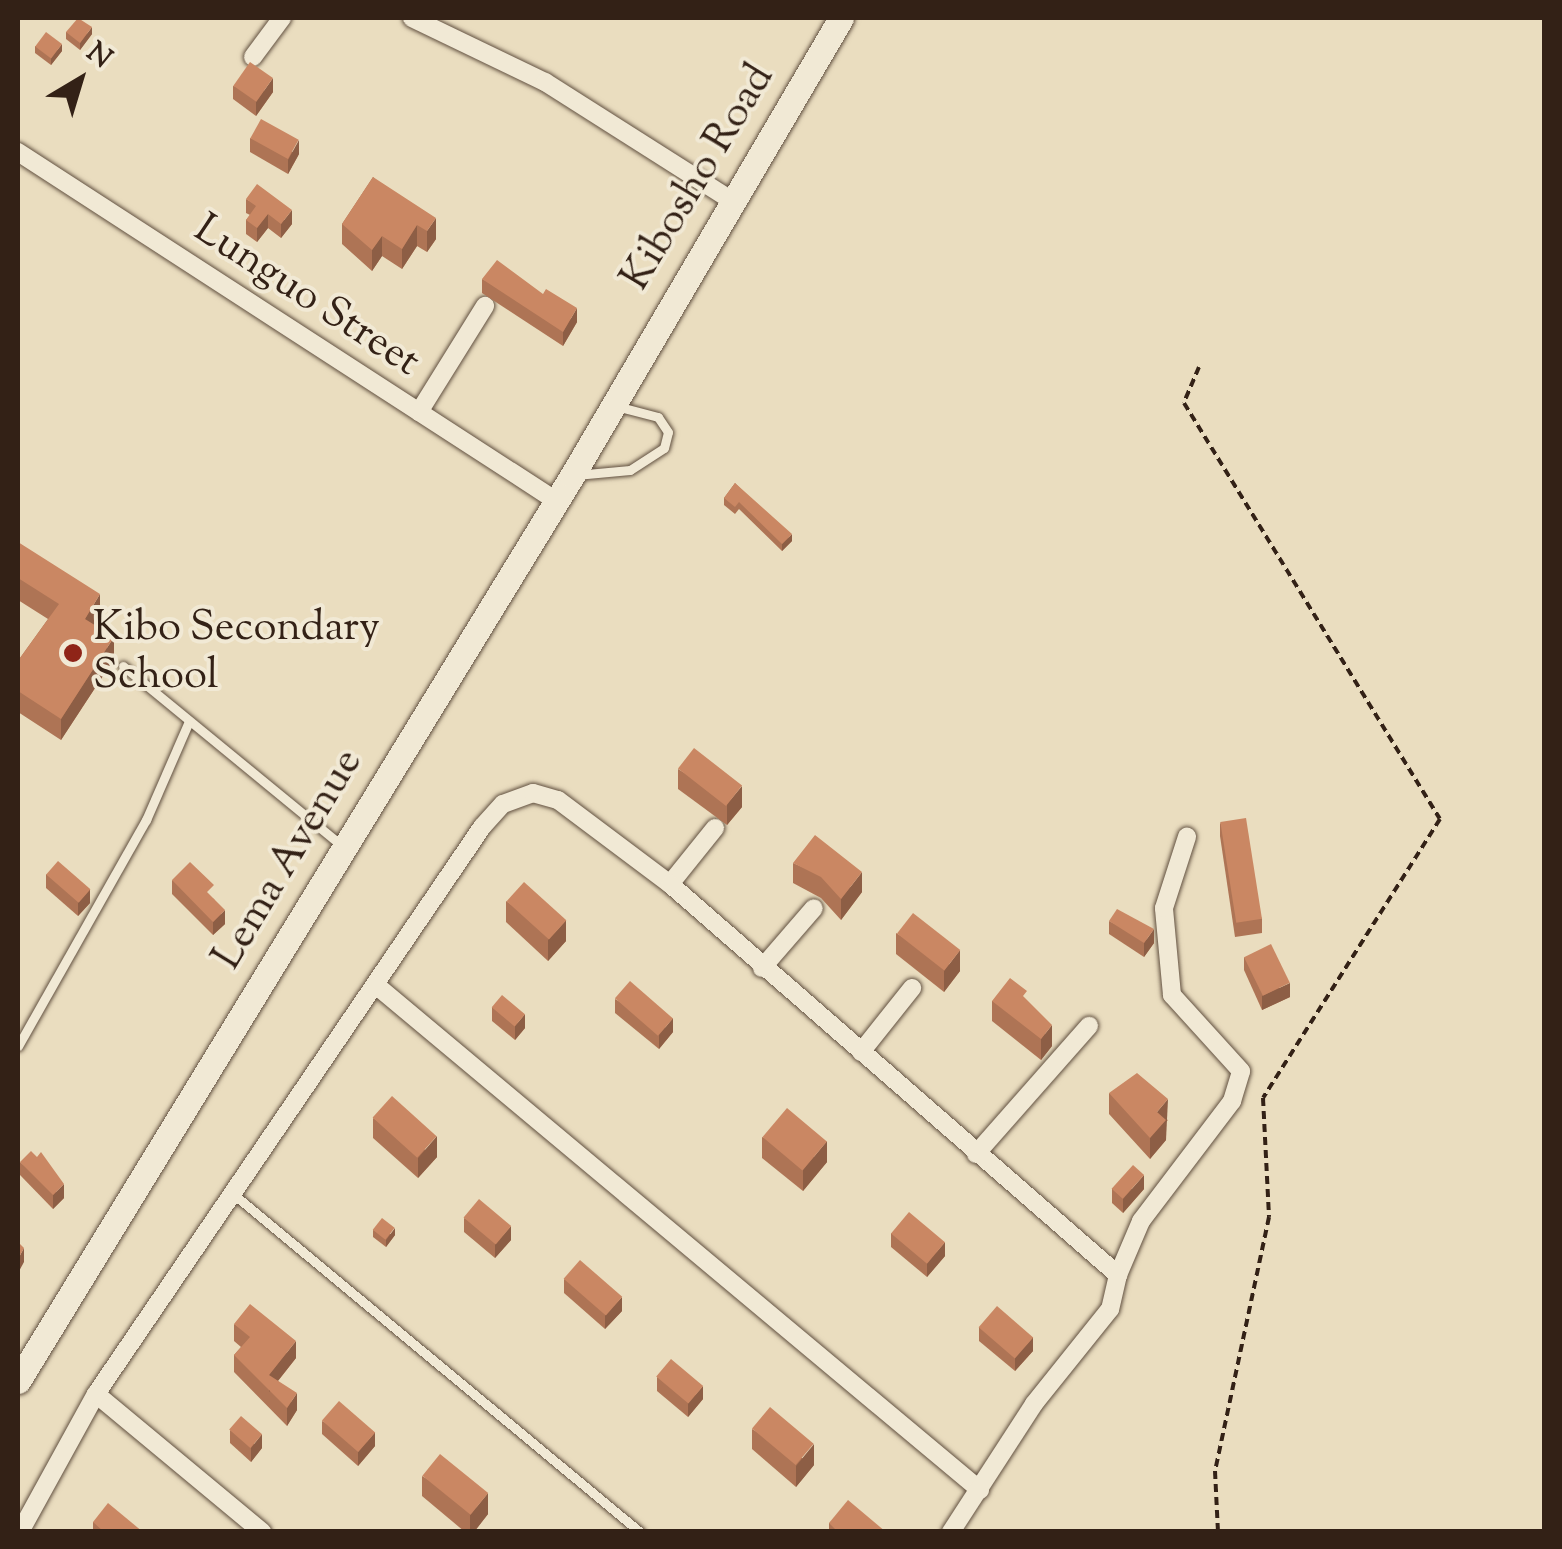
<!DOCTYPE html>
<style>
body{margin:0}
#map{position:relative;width:1562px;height:1549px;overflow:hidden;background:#eaddbf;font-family:"Sorts Mill Goudy",serif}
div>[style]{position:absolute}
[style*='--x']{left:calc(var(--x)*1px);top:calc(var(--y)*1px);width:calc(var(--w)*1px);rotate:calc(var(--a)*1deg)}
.path>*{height:4px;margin-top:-2px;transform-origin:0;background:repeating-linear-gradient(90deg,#332116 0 8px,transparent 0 13px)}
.roads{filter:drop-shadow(0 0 2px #615040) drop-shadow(0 0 2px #615040)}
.service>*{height:9px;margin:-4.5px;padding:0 4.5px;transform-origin:4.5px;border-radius:4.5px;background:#f1e9d5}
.minor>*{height:18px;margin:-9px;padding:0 9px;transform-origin:9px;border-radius:9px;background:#f1e9d5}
.secondary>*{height:25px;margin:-12.5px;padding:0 12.5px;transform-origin:12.5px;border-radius:12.5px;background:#f1e9d5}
.wall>*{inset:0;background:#ae7455}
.shaded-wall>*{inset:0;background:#8d5e45}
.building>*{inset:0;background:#ca8763;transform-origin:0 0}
.dots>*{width:28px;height:28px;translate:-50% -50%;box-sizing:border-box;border:5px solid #f1e9d5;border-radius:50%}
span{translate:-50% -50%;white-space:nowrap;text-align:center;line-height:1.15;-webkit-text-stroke:8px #f1e9d5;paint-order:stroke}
.street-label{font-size:42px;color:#332116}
.poi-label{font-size:42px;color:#332116}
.left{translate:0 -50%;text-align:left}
.frame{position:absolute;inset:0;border:20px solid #332116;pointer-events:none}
.north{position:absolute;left:30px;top:30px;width:100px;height:100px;-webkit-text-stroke:8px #f1e9d5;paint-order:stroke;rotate:38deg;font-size:28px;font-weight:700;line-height:40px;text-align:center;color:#332116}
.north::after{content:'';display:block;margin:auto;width:35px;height:45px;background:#332116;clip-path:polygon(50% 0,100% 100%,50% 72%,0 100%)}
</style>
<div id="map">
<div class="path">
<div style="--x:1199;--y:367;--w:39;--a:113"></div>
<div style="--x:1184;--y:403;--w:488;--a:58.4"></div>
<div style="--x:1440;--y:819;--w:330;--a:122.4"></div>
<div style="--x:1263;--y:1098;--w:119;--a:87.1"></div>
<div style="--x:1269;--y:1217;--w:260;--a:102"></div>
<div style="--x:1215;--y:1471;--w:61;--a:87.2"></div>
</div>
<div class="roads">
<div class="service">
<div style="--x:576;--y:475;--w:54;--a:-5.3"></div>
<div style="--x:630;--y:470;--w:40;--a:-32.9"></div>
<div style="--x:664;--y:448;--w:16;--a:-76"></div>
<div style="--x:668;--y:432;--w:18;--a:-124"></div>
<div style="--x:658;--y:417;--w:43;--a:-165.3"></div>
<div style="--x:123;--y:666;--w:282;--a:39.4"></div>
<div style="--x:18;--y:1046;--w:260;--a:-60.5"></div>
<div style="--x:146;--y:820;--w:108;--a:-66.5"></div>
<div style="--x:232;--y:1193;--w:530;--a:39.72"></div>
</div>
<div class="minor">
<div style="--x:412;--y:18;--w:148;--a:25.7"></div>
<div style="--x:545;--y:82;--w:224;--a:32.4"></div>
<div style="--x:253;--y:57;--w:49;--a:-53.4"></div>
<div style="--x:18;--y:152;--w:640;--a:32.95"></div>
<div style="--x:419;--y:412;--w:125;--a:-58.1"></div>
<div style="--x:670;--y:884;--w:72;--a:-51.2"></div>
<div style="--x:762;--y:968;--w:79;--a:-49.1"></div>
<div style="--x:377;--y:986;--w:786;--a:39.89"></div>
<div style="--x:861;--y:1052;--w:82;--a:-51.4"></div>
<div style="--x:976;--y:1154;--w:171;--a:-48.6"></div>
<div style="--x:1118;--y:1275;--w:59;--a:-66.9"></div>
<div style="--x:1141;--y:1221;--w:151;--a:-52.8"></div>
<div style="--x:1232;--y:1101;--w:31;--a:-73"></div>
<div style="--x:1241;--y:1071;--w:103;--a:-132.2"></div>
<div style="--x:1172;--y:995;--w:87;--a:-95.3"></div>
<div style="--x:1164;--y:908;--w:75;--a:-72.1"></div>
<div style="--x:96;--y:1394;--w:216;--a:39.7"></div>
<div style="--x:20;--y:1532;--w:158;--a:-61.2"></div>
<div style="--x:96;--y:1394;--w:686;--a:-55.75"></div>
<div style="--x:482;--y:827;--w:31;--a:-48"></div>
<div style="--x:503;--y:804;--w:32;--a:-20"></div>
<div style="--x:533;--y:793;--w:26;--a:16"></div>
<div style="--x:558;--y:800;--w:140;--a:36.9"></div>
<div style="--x:670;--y:884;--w:595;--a:41.11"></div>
<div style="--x:1118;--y:1275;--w:35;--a:103"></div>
<div style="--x:1110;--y:1309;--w:122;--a:128.7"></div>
<div style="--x:1034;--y:1404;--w:153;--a:123"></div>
</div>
<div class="secondary">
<div style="--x:18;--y:1381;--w:1061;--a:-58.53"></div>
<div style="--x:572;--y:476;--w:531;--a:-59.57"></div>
</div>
</div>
<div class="wall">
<div style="clip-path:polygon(66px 32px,92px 34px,80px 50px,66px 39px)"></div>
<div style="clip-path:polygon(35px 46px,62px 51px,51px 65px,35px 53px)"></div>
<div style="clip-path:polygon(233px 86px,273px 92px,256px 116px,233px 99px)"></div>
<div style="clip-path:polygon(250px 138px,299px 154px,288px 174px,250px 152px)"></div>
<div style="clip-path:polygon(373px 177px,436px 239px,427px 252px,417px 246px,402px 269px,382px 256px,372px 271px,342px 244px,342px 224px)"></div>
<div style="clip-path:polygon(246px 199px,292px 224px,281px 238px,268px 228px,257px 242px,246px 234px,246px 220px,250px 215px,246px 213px)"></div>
<div style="clip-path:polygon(482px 279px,577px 322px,563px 346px,482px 293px)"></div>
<div style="clip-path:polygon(735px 483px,792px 541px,782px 551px,739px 509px,735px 514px,724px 505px,724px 498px)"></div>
<div style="clip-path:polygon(18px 542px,100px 616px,94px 625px,114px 659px,61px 740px,18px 712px,18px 657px,20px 658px,48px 619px,18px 600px)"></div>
<div style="clip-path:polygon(678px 769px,742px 807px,727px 825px,678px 789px)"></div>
<div style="clip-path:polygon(1220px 822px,1262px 919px,1262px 933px,1235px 937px,1220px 836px)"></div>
<div style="clip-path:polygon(793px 863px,862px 892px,841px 920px,821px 898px,793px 883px)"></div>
<div style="clip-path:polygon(46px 874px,90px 903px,78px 916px,46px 888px)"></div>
<div style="clip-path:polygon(172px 880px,214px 899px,225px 924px,213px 935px,172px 894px)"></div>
<div style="clip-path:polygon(506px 901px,566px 941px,548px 961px,506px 922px)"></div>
<div style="clip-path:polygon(1109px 921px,1154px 943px,1144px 957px,1109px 934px)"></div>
<div style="clip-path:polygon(896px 933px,960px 971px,944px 992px,896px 954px)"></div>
<div style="clip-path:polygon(1244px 957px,1290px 997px,1262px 1010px,1244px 970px)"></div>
<div style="clip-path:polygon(615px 999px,673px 1032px,659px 1049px,615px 1013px)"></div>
<div style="clip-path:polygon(992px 1001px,1027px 1001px,1052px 1046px,1041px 1060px,992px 1021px)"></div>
<div style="clip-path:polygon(492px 1007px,525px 1028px,515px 1040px,492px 1021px)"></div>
<div style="clip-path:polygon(1109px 1093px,1168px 1120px,1166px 1122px,1166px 1140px,1150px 1159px,1109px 1114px)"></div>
<div style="clip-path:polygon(373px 1118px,437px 1157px,418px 1178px,373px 1138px)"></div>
<div style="clip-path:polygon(762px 1137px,827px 1162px,803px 1191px,762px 1158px)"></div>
<div style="clip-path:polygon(20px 1162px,64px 1198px,53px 1209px,20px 1175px)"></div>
<div style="clip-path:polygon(1112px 1189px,1144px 1189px,1123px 1213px,1112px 1203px)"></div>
<div style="clip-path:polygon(464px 1218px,511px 1240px,495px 1258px,464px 1232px)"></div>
<div style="clip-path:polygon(373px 1230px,395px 1235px,386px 1247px,373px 1237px)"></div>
<div style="clip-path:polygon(891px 1233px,945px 1256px,927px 1277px,891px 1247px)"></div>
<div style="clip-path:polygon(564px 1279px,622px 1311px,605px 1329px,564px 1293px)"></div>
<div style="clip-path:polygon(234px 1324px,296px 1358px,278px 1381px,297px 1410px,287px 1426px,234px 1372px,234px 1355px,241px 1347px,234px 1341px)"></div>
<div style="clip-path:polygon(979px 1327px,1033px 1351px,1015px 1371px,979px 1341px)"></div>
<div style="clip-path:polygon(657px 1377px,703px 1399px,688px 1417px,657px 1391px)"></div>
<div style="clip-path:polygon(322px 1421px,375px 1446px,358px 1466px,322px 1434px)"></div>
<div style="clip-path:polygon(752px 1429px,814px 1465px,796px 1487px,752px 1449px)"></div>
<div style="clip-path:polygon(230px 1430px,262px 1448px,251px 1462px,230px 1443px)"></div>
<div style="clip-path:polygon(422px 1476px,488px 1514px,474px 1532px,465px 1532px,422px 1496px)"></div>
<div style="clip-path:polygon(93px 1522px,143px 1532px,93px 1532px)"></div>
<div style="clip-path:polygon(829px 1523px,886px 1532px,829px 1532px)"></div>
</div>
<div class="shaded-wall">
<div style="clip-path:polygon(92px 27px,92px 34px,80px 50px,80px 43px)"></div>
<div style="clip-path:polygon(62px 44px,62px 51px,51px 65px,51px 58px)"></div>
<div style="clip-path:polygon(273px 78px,273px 92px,256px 116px,256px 102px)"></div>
<div style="clip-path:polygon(299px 140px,299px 154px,288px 174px,288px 160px)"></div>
<div style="clip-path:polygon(292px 210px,292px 224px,281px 238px,281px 224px)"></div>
<div style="clip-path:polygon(268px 214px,268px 228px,257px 242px,257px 228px)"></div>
<div style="clip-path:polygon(436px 218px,436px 239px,427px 252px,427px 231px)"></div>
<div style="clip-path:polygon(417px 225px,417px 246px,402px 269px,402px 249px)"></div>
<div style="clip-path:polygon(382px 236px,382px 256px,372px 271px,372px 250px)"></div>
<div style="clip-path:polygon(577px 308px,577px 322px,563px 346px,563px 332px)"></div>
<div style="clip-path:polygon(792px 534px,792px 541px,782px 551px,782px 544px)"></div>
<div style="clip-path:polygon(100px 594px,100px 616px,85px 640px,85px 619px)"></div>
<div style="clip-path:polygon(114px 637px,114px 659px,61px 740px,61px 719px)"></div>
<div style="clip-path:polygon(742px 786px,742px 807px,727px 825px,727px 804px)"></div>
<div style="clip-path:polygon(862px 872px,862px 892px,841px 920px,841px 899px)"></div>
<div style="clip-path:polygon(90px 889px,90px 903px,78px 916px,78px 902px)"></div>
<div style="clip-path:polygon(225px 910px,225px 924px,213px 935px,213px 922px)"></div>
<div style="clip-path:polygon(566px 920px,566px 941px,548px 961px,548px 940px)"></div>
<div style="clip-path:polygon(1154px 929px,1154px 943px,1144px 957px,1144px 943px)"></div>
<div style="clip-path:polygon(960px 950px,960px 971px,944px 992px,944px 971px)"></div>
<div style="clip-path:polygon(1290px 983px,1290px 997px,1262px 1010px,1262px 996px)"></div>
<div style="clip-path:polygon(525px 1014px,525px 1028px,515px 1040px,515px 1026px)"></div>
<div style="clip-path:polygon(673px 1018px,673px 1032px,659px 1049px,659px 1035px)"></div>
<div style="clip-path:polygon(1052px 1025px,1052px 1046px,1041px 1060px,1041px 1039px)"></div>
<div style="clip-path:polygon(1168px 1099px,1166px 1140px,1150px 1159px,1150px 1138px,1157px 1112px)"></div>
<div style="clip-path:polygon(437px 1136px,437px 1157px,418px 1178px,418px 1158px)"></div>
<div style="clip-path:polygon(827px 1141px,827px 1162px,803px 1191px,803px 1170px)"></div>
<div style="clip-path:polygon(1144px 1175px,1144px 1189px,1123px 1213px,1123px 1199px)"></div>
<div style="clip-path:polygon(64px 1184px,64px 1198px,53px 1209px,53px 1195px)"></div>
<div style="clip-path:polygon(511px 1226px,511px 1240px,495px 1258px,495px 1244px)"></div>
<div style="clip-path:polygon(395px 1228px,395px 1235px,386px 1247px,386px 1240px)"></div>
<div style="clip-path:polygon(945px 1242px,945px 1256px,927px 1277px,927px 1263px)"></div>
<div style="clip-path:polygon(24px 1248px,24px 1262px,18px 1273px,18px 1259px)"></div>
<div style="clip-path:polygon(622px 1297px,622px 1311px,605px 1329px,605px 1315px)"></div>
<div style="clip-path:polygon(1033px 1337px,1033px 1351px,1015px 1371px,1015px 1357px)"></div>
<div style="clip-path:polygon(296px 1341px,296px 1358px,269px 1392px,269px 1375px)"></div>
<div style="clip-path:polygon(703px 1386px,703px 1399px,688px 1417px,688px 1403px)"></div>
<div style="clip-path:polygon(297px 1393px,297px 1410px,287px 1426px,287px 1408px)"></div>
<div style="clip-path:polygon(375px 1432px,375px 1446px,358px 1466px,358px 1452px)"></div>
<div style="clip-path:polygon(262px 1434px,262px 1448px,251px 1462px,251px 1448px)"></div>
<div style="clip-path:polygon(814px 1444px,814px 1465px,796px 1487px,796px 1466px)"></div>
<div style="clip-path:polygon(488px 1493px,488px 1514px,474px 1532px,470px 1532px,470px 1515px)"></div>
</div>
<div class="building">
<div style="clip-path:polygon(78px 18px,92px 27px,80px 43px,66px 32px)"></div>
<div style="left:46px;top:32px;width:20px;height:18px;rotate:37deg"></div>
<div style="left:250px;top:62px;width:28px;height:29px;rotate:35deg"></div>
<div style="left:261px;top:119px;width:43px;height:22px;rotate:29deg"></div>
<div style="clip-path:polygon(373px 177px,436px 218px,427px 231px,417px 225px,402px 249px,382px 236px,372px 250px,342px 224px)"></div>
<div style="clip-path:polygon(257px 184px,292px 210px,281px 224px,268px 214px,257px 228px,246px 220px,256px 206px,246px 199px)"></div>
<div style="clip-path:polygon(497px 260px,543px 294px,546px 289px,577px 308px,563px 332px,482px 279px)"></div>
<div style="clip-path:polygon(735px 483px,792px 534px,782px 544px,739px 502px,735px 507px,724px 498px)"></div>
<div style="clip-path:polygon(18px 542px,100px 594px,85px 619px,114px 637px,61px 719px,18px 691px,18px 657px,20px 658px,59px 604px,18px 578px)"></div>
<div style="left:694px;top:748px;width:61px;height:26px;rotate:38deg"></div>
<div style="left:1246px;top:818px;width:102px;height:26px;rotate:81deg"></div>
<div style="clip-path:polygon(815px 835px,862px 872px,841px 899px,821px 877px,793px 863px)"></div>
<div style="left:58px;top:861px;width:43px;height:18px;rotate:41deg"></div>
<div style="clip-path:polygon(190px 862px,214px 885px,207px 892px,225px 910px,213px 922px,172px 880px)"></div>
<div style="left:524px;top:882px;width:57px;height:26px;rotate:42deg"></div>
<div style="clip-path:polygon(1117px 909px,1154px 929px,1144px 943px,1109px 921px)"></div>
<div style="left:913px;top:913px;width:60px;height:26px;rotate:38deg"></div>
<div style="left:1271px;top:944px;width:43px;height:30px;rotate:64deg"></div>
<div style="clip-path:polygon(1010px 978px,1027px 991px,1023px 996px,1052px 1025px,1041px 1039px,992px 1001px)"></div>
<div style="left:630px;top:981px;width:57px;height:23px;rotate:41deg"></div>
<div style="left:502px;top:995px;width:30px;height:16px;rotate:40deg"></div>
<div style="clip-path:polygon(1137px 1073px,1168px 1099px,1157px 1112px,1166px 1120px,1150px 1138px,1109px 1093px)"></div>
<div style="left:392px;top:1096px;width:60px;height:29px;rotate:42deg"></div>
<div style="left:787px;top:1108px;width:52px;height:38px;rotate:40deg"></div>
<div style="clip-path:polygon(31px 1151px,37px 1157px,41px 1152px,64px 1184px,53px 1195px,20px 1162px)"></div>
<div style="left:1133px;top:1165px;width:15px;height:32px;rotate:42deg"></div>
<div style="left:479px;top:1199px;width:42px;height:24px;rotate:40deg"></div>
<div style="left:909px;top:1212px;width:47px;height:28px;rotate:40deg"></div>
<div style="left:382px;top:1218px;width:16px;height:15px;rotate:38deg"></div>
<div style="clip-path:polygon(18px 1242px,24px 1248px,18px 1259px)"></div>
<div style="left:580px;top:1260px;width:56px;height:25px;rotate:41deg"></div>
<div style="clip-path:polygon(250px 1304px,296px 1341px,269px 1375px,297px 1393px,287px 1408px,234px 1355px,250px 1337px,234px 1324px)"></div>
<div style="left:997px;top:1306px;width:48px;height:28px;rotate:41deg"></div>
<div style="left:671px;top:1359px;width:42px;height:23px;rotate:40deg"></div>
<div style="left:339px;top:1401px;width:48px;height:26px;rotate:41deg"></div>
<div style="left:770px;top:1407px;width:57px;height:28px;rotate:40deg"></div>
<div style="left:241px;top:1416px;width:28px;height:18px;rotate:41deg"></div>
<div style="left:440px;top:1454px;width:62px;height:28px;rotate:39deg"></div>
<div style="clip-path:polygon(848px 1500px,886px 1532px,838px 1532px,829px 1523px)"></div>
<div style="clip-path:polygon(108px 1503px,143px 1532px,104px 1532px,93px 1522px)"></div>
</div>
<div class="dots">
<div style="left:73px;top:653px;background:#8f2418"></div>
</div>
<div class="street-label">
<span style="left:699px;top:178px;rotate:-59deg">Kibosho Road</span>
<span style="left:306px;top:297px;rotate:33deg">Lunguo Street</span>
<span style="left:289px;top:860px;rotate:-59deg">Lema Avenue</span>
</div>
<div class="poi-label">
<span class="left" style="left:93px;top:653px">Kibo Secondary<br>School</span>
</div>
<div class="frame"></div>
<div class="north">N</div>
</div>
